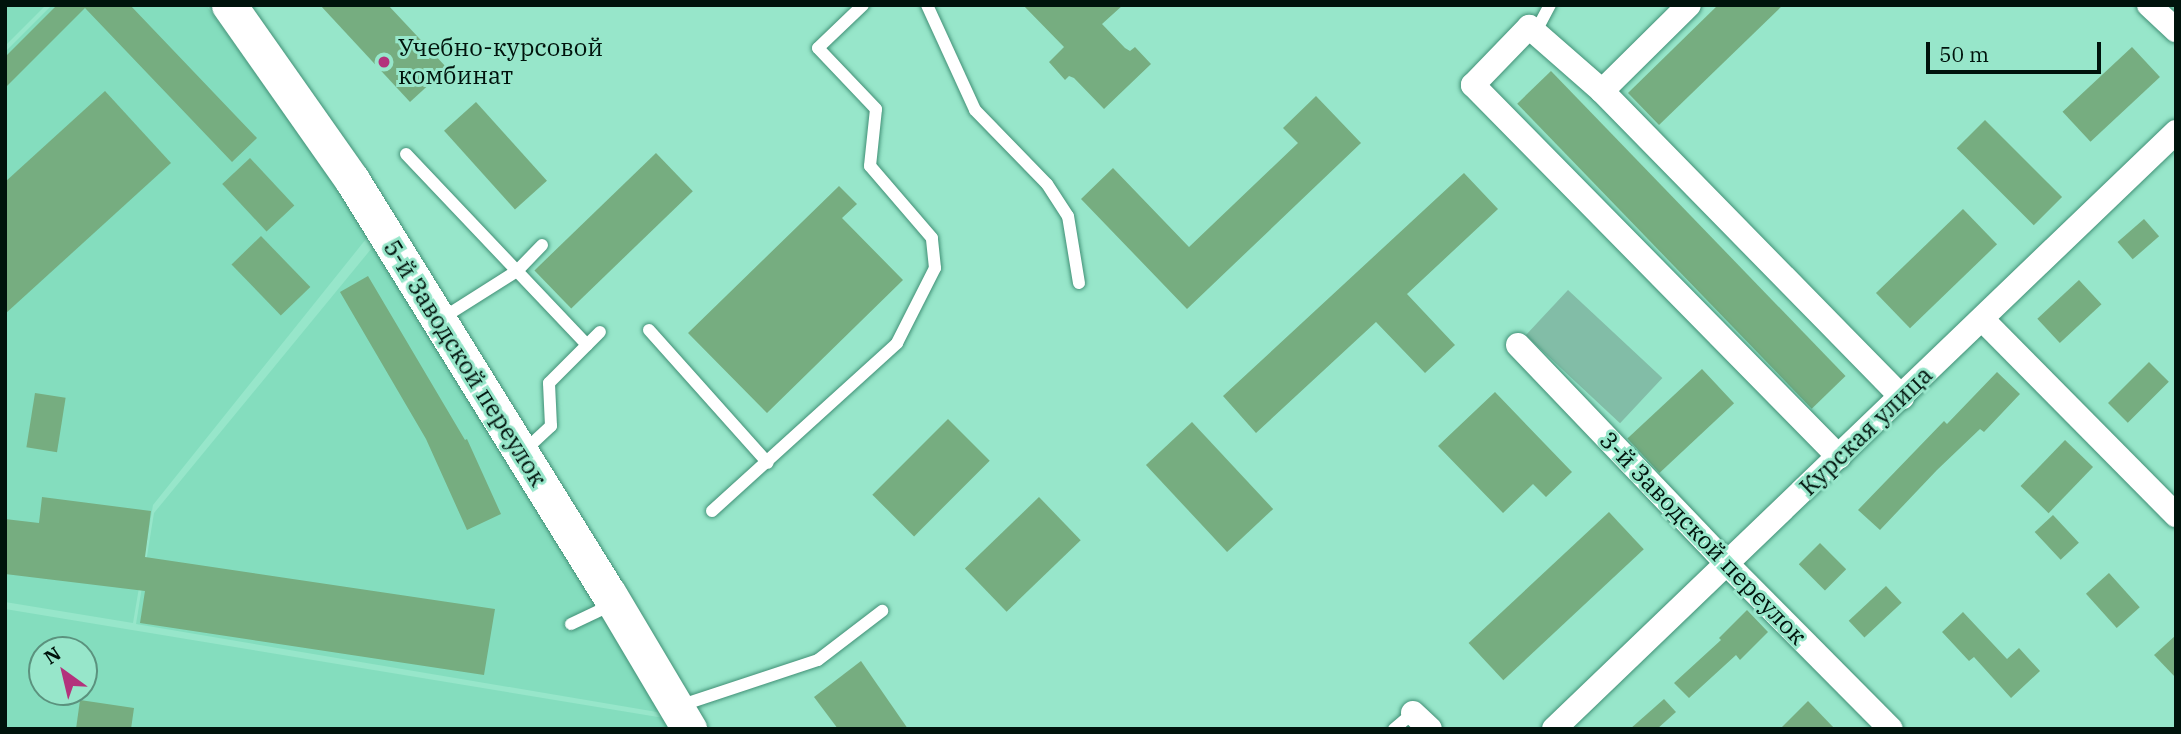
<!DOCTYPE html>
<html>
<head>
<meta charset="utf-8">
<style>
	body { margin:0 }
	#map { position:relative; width:2181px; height:734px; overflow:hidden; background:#97e6ca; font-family:"IBM Plex Serif",serif }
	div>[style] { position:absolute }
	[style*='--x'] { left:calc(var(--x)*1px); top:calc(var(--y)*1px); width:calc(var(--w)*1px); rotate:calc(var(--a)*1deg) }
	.built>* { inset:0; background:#84ddbe }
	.green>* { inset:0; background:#82bda7; transform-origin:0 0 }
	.building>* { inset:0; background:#76ad80; transform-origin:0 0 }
	.roads { filter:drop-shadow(0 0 2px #419076) drop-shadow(0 0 2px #419076) }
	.lane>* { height:12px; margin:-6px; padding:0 6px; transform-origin:6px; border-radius:6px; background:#fff }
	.street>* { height:24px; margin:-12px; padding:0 12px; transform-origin:12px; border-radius:12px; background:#fff }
	.secondary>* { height:35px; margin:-17.5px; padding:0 17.5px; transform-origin:17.5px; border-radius:17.5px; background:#fff }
	.dots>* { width:19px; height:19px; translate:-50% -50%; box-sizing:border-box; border:4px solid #97e6ca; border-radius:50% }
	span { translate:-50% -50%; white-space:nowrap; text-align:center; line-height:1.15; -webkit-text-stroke:6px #97e6ca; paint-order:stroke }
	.poi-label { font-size:24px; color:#00130c }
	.left { translate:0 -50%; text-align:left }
	.street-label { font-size:24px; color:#00130c }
	.frame { position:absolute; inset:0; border:7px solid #00130c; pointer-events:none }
	.north { position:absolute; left:28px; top:636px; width:70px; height:70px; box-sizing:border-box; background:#97e6ca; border:2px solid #5b927e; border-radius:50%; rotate:326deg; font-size:19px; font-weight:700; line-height:28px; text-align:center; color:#00130c }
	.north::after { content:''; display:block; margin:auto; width:24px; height:32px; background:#b3327c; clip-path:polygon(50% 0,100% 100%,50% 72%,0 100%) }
	.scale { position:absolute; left:1926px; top:42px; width:175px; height:32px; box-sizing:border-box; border:4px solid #00130c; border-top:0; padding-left:9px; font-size:21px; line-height:24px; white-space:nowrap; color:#00130c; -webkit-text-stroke:5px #97e6ca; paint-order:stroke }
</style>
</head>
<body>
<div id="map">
	<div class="built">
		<i style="clip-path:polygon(5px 5px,46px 5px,5px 46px)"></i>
		<i style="clip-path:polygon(52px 5px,206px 5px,370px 234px,153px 505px,133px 623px,5px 602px,5px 52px)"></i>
		<i style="clip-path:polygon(376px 243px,663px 713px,136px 624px,154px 513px)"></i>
		<i style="clip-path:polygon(evenodd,5px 609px,664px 718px,670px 729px,5px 729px,5px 609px,42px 650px,84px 650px,84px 692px,42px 692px,42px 650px)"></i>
	</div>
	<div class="green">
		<i style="left:1568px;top:290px;width:129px;height:62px;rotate:43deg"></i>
	</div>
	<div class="building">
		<i style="clip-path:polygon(57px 5px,130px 5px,257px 138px,232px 162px,85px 8px,5px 88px,5px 57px)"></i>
		<i style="clip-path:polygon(320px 5px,388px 5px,447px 68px,410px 102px)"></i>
		<i style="clip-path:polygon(1023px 5px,1123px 5px,1102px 24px,1125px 48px,1130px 51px,1135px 47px,1151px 64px,1104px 109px,1074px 78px,1069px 76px,1065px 80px,1049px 62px,1064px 47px)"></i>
		<i style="clip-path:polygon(1718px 5px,1783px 5px,1659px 125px,1628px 93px)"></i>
		<i style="left:2132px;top:47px;width:41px;height:95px;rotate:47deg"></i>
		<i style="left:1551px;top:71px;width:424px;height:47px;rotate:46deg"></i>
		<i style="clip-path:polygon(105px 91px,171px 163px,5px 314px,5px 182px)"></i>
		<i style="clip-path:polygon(1316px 96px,1361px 143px,1187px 309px,1081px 199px,1113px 168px,1189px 247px,1298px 143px,1283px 128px)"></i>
		<i style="left:476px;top:102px;width:106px;height:43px;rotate:48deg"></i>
		<i style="left:1985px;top:120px;width:109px;height:40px;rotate:45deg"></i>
		<i style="left:656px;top:153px;width:53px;height:169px;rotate:46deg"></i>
		<i style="left:250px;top:158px;width:65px;height:38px;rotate:47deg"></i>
		<i style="clip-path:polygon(1464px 173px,1498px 209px,1407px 294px,1455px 345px,1425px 373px,1376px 322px,1256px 433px,1223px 396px)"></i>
		<i style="clip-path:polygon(839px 186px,857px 204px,842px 218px,903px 280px,767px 413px,688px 333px)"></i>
		<i style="left:1963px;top:209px;width:49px;height:121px;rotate:46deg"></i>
		<i style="left:2144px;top:219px;width:23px;height:35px;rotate:49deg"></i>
		<i style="left:261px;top:236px;width:71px;height:41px;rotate:46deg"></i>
		<i style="clip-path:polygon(368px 276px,465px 440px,467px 439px,501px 514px,467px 530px,426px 439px,340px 292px)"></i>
		<i style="left:2079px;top:280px;width:33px;height:57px;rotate:47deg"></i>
		<i style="left:2149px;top:362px;width:28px;height:58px;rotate:45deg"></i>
		<i style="left:1702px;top:369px;width:47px;height:102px;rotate:47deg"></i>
		<i style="clip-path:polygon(1997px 372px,2020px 394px,1984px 432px,1980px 429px,1937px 470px,1880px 530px,1858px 510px,1944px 421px,1947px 424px)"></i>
		<i style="clip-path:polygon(1495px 392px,1572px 472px,1546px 497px,1533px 484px,1503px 513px,1438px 446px)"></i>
		<i style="left:35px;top:393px;width:31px;height:55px;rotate:9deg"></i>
		<i style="left:948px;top:419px;width:59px;height:107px;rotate:45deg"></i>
		<i style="left:1192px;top:422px;width:119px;height:63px;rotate:47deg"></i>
		<i style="left:2065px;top:440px;width:39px;height:64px;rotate:44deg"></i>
		<i style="clip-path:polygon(42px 497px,151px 511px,145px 557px,495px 609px,484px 675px,140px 623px,145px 591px,5px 574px,5px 519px,39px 523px)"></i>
		<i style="left:1039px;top:497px;width:60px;height:103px;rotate:46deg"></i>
		<i style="left:1609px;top:512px;width:51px;height:192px;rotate:47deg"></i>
		<i style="left:2053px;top:515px;width:38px;height:25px;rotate:47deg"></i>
		<i style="left:1820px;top:543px;width:37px;height:30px;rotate:45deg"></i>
		<i style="left:2109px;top:573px;width:46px;height:31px;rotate:48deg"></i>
		<i style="left:1886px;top:586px;width:23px;height:51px;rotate:47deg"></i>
		<i style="clip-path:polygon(1747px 610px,1768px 632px,1740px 660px,1736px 655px,1689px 698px,1674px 683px,1721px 640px,1719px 638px)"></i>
		<i style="clip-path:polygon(1963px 612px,2007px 659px,2019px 648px,2040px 671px,2011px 698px,1974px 657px,1969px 661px,1942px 632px)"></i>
		<i style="clip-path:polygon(2176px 635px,2176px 678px,2154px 655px)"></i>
		<i style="clip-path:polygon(861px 661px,908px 729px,838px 729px,814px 697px)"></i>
		<i style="clip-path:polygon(1664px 699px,1676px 712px,1657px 729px,1630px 729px)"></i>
		<i style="clip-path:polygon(80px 700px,134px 708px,131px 729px,76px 729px)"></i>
		<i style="clip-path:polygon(1808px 701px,1835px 729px,1780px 729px)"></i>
	</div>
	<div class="roads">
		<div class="lane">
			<i style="--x:927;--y:5;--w:115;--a:65.4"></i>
			<i style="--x:975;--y:110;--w:103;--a:45.8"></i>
			<i style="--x:1047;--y:184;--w:38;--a:57"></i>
			<i style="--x:1068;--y:216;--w:68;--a:80.7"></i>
			<i style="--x:1535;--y:33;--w:32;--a:-62"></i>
			<i style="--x:406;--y:154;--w:263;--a:46.5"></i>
			<i style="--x:441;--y:319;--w:90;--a:-32.3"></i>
			<i style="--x:517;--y:271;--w:36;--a:-46"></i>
			<i style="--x:649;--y:330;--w:178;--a:48.2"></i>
			<i style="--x:524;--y:451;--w:37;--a:-43"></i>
			<i style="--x:551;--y:426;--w:43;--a:-92.7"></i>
			<i style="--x:549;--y:383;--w:72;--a:-45"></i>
			<i style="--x:712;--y:511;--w:250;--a:-42.2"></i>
			<i style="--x:897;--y:343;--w:84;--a:-63.1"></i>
			<i style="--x:935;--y:268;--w:30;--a:-96"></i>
			<i style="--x:932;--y:238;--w:95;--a:-130.7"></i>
			<i style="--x:870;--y:166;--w:57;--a:-84"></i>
			<i style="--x:876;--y:109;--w:84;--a:-133.6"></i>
			<i style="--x:818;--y:48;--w:62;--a:-43.7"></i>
			<i style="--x:571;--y:624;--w:44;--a:-25.4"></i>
			<i style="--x:679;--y:706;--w:146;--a:-18.3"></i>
			<i style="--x:818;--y:660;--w:81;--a:-37.4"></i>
			<i style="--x:1394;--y:729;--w:25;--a:-40"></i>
		</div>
		<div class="street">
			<i style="--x:2149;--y:5;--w:37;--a:43"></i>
			<i style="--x:1602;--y:91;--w:122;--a:-44.7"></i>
			<i style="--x:1982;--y:319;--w:276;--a:45.3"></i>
			<i style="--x:1518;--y:345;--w:304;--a:46.3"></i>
			<i style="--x:1728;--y:565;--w:231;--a:45.2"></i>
			<i style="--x:1839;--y:457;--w:522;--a:-134.53"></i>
			<i style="--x:1473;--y:85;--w:81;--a:-46"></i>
			<i style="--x:1529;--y:27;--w:97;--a:41.2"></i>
			<i style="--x:1602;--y:91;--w:429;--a:45.6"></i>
			<i style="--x:1413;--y:713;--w:23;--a:43"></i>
			<i style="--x:1554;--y:729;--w:862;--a:-43.83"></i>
		</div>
		<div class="secondary">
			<i style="--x:229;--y:5;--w:214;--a:54.9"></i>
			<i style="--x:352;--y:180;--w:487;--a:58.2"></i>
			<i style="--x:609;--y:594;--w:157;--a:59.3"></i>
		</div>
	</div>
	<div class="dots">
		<i style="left:384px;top:62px;background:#b3327c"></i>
	</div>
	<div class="poi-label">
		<span class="left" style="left:398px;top:62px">Учебно-курсовой<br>комбинат</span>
	</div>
	<div class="street-label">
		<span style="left:465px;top:363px;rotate:58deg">5-й Заводской переулок</span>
		<span style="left:1866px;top:431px;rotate:-44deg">Курская улица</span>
		<span style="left:1703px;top:538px;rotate:46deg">3-й Заводской переулок</span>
	</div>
	<div class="frame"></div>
	<div class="north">N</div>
	<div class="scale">50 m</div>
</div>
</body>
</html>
